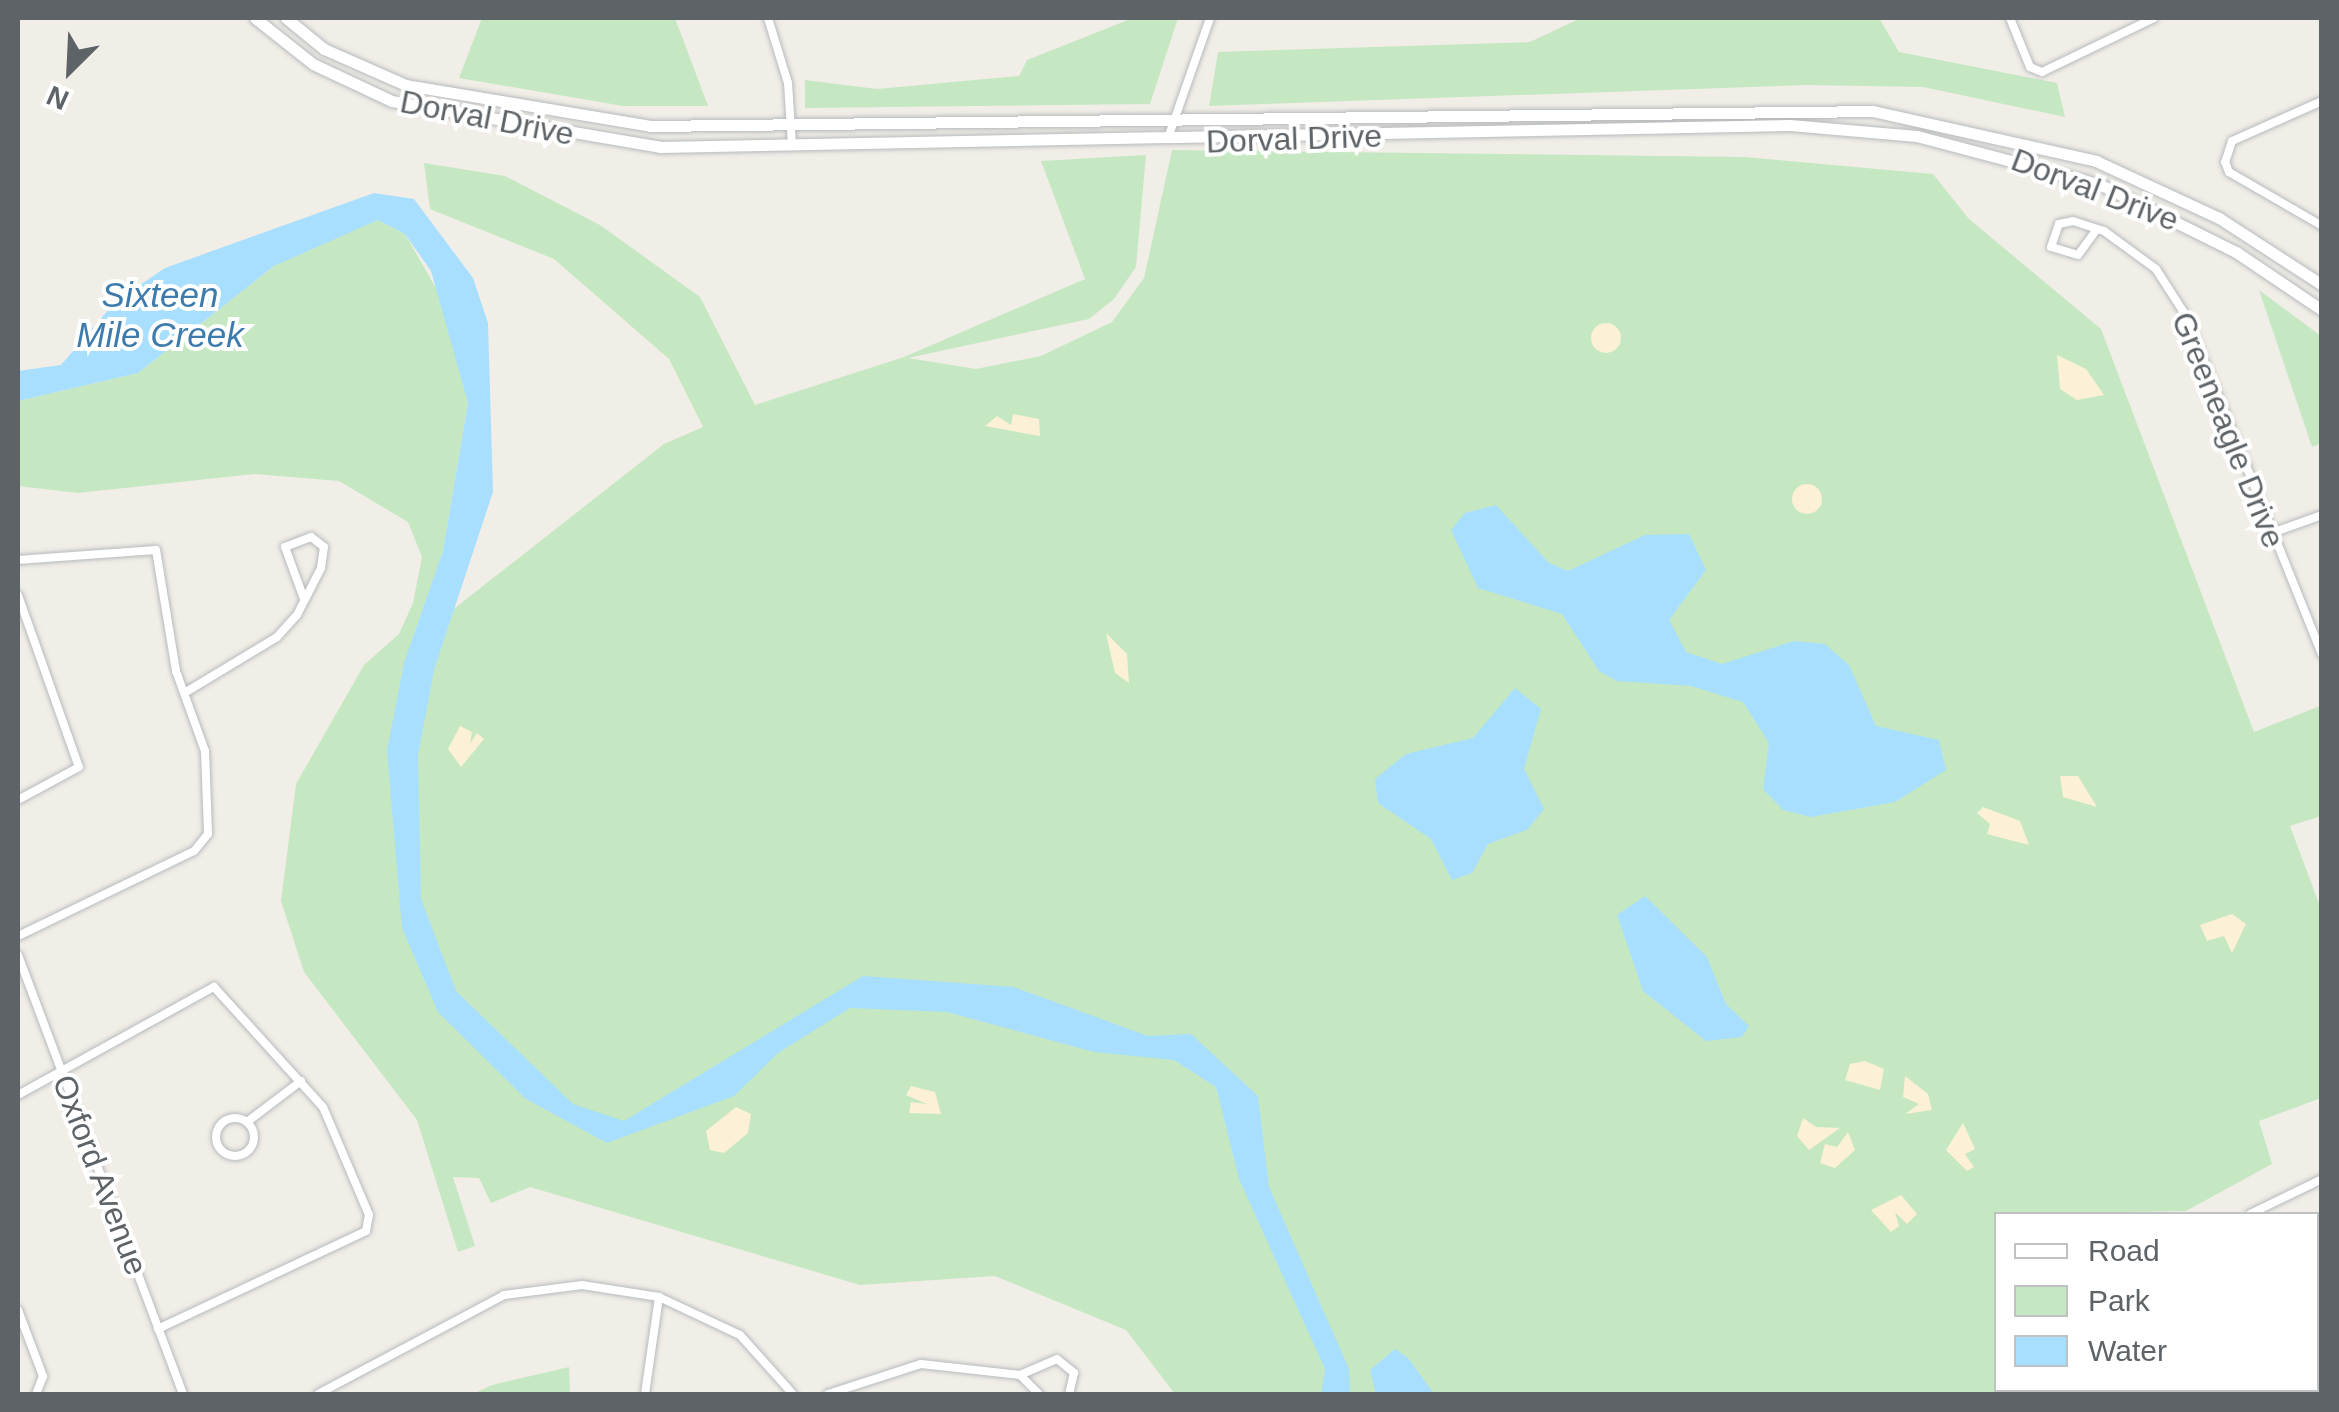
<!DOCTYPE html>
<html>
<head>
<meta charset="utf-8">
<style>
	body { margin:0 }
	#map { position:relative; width:2339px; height:1412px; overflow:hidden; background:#f1eee7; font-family:Helvetica,sans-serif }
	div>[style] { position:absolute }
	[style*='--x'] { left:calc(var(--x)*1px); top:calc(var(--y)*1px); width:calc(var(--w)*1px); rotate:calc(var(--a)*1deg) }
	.green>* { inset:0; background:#c5e8c3 }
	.sand>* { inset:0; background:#fcf0d6 }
	.round { border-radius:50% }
	.water>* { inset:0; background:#a8dfff }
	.roads { filter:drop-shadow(0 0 2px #b7babd) drop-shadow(0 0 2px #b7babd) }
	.street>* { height:8px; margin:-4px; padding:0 4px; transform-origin:4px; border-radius:4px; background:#fff }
	.street>.ring { margin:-4px; padding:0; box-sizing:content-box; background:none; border:8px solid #fff; border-radius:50% }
	.secondary>* { height:11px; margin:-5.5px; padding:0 5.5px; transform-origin:5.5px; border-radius:5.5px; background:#fff }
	span { translate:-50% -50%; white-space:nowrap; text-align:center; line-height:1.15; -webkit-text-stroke:8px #fff; paint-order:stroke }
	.street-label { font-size:32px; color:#5e6367 }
	.water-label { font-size:35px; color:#3d7bad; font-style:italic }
	.frame { position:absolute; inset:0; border:20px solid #5e6367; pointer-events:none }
	.legend { position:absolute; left:1994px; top:1212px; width:325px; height:180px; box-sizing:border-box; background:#fff; border:2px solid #bfc1c2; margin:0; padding:12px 18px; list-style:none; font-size:30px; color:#5e6367 }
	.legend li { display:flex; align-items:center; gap:20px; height:50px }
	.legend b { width:50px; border:2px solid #bfc1c2 }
	.north { position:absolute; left:20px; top:20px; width:100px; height:100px; -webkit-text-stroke:8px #fff; paint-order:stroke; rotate:204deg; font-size:28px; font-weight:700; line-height:40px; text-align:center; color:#5e6367 }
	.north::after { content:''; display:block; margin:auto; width:35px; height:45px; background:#5e6367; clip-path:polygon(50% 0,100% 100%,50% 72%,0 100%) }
</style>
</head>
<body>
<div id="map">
	<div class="green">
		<i style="clip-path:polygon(482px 18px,675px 18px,708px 106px,623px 106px,459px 78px)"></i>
		<i style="clip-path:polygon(1133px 18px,1178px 18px,1150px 104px,805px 108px,805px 80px,877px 89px,1019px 76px,1027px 60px)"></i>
		<i style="clip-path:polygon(1581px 18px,1879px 18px,1899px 52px,2057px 83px,2065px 117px,1923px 87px,1807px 85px,1209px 106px,1218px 52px,1530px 42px)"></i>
		<i style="clip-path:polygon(1172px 150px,1745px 157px,1933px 174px,1969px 219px,2101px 329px,2254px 732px,2320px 706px,2321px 677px,2321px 816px,2290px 826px,2321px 909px,2321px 1098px,2259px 1121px,2272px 1164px,2186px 1211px,1996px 1214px,1996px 1390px,2150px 1394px,1175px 1394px,1126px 1330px,995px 1276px,860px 1285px,530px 1187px,491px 1203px,479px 1178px,453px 1177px,475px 1246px,458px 1252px,417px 1120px,304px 972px,281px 901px,296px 784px,364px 665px,399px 634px,413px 603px,422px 557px,408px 522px,339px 481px,254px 474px,78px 493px,18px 486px,18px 401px,138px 373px,274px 266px,340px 232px,378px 220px,405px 234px,440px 295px,468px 403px,443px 551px,413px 641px,664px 444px,703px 427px,669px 359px,554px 259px,430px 209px,424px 163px,505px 176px,600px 225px,700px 297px,755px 405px,904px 357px,1085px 279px,1041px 161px,1146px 155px,1136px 267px,1114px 299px,1089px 319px,908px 358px,976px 369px,1041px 356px,1112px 322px,1144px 278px)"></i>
		<i style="clip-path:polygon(2259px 290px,2321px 336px,2321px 443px,2312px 447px)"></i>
		<i style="clip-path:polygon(569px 1367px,570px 1394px,473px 1394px,492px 1385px)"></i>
	</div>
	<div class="sand">
		<i class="round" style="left:1591px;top:323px;width:30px;height:30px"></i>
		<i style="clip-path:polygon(2057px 355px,2086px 369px,2104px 395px,2077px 400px,2060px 389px)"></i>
		<i style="clip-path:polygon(1013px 414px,1039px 419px,1040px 436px,985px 426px,997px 416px,1011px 425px)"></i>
		<i class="round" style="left:1792px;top:484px;width:30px;height:30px"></i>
		<i style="clip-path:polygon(1106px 633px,1127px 654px,1129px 683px,1115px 673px)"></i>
		<i style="clip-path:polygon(460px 726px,472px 732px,470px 744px,477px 733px,484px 739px,461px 767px,448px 749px)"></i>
		<i style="clip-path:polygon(2060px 776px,2078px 776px,2097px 807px,2063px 797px)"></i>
		<i style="clip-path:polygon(1983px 807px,2020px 821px,2029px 845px,1987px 834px,1990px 824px,1977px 813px)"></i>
		<i style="clip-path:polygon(2232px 914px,2246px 924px,2232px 953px,2224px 936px,2207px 941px,2200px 925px)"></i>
		<i style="clip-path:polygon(1865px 1061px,1884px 1069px,1880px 1090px,1845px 1080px,1850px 1064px)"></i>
		<i style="clip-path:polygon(1905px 1076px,1928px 1094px,1932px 1110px,1905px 1114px,1919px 1104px,1903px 1097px)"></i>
		<i style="clip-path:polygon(911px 1086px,935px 1092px,941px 1114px,909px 1113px,911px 1102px,927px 1104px,906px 1095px)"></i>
		<i style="clip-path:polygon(736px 1107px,751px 1114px,748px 1133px,724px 1153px,710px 1150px,706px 1131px)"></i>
		<i style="clip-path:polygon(1803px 1118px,1816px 1127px,1840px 1128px,1809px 1150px,1797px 1136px)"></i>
		<i style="clip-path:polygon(1963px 1123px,1975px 1149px,1965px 1154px,1974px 1167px,1967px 1171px,1946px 1150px)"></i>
		<i style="clip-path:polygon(1848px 1132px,1855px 1150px,1835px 1168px,1820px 1163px,1825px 1144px,1837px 1147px)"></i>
		<i style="clip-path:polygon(1901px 1195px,1917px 1214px,1907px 1224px,1895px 1212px,1899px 1226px,1891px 1232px,1871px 1210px)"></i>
	</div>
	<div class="water">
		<i style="clip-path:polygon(374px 193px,414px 199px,473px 278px,488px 323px,493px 492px,434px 670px,418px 755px,421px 899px,456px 991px,573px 1104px,624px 1121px,863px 976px,1014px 987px,1148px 1036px,1191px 1034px,1258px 1096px,1269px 1187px,1349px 1369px,1350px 1394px,1321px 1394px,1325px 1369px,1239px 1179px,1216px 1087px,1174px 1060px,1094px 1052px,947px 1012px,850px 1008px,778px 1053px,734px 1096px,607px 1143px,526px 1099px,438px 1012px,402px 928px,387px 751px,404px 663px,443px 551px,468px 403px,431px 271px,405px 234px,378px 220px,274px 266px,138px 373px,18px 401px,18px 371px,61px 365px,115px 302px,165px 268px)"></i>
		<i style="clip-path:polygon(1496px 505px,1549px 563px,1568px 571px,1645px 535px,1689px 534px,1706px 570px,1669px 620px,1686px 652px,1722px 664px,1794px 641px,1825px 644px,1849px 665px,1876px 726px,1939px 740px,1946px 770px,1895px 802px,1811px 817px,1783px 810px,1763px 789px,1769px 743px,1743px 702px,1691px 686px,1617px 681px,1599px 671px,1562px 614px,1478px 588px,1451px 530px,1465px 513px)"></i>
		<i style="clip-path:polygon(1515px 688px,1541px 709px,1524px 769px,1544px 809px,1527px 830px,1488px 844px,1472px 873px,1452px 880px,1431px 839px,1378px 803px,1375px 779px,1406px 754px,1473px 738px)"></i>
		<i style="clip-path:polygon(1645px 896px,1707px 957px,1726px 1004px,1749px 1026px,1742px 1037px,1706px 1041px,1643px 991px,1617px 915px)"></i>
		<i style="clip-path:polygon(1395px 1349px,1408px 1358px,1434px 1394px,1376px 1394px,1370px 1370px)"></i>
	</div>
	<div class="roads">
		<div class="street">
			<i style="--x:768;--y:18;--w:68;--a:72.9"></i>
			<i style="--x:788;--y:83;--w:62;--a:86.3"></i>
			<i style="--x:2010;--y:18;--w:53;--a:67.8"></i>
			<i style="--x:2030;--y:67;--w:13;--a:23"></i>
			<i style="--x:2042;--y:72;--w:124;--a:-25.7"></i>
			<i style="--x:2322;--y:101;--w:98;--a:156"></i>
			<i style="--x:2232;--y:141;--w:22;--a:108"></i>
			<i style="--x:2225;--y:162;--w:11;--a:68"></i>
			<i style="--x:2229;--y:172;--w:108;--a:30.1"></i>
			<i style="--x:1168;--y:138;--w:127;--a:-70.7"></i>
			<i style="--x:2097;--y:229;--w:32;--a:126"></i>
			<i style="--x:2078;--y:255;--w:28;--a:-163"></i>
			<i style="--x:2051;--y:247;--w:24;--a:-71"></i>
			<i style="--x:2059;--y:224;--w:14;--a:-12"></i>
			<i style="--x:2073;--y:221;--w:25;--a:18"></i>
			<i style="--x:2097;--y:229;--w:7;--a:16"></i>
			<i style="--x:2104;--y:231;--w:64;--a:36.2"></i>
			<i style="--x:2156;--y:269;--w:56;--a:57.4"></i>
			<i style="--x:2186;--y:316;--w:365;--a:68.1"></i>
			<i style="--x:2269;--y:534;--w:56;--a:-19.7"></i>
			<i style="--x:18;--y:560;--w:138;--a:-4.1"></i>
			<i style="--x:156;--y:550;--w:123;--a:80.6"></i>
			<i style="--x:176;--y:671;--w:85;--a:70.1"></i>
			<i style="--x:205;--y:751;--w:83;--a:87.9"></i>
			<i style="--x:208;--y:834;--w:22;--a:129"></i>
			<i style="--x:194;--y:851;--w:195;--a:154.2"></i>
			<i style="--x:18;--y:595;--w:182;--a:70.5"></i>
			<i style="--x:79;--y:767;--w:69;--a:151.6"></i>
			<i style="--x:186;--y:692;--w:106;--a:-31.1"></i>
			<i style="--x:277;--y:637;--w:30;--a:-48"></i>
			<i style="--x:297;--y:615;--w:53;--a:-62.9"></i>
			<i style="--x:321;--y:568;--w:21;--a:-82"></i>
			<i style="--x:324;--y:547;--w:16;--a:-142"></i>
			<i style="--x:311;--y:537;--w:28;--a:159"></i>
			<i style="--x:285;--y:547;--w:55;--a:69.9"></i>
			<i style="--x:18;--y:955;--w:469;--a:69.4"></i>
			<i style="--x:18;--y:1095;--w:224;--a:-28.9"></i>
			<i style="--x:214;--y:987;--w:162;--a:47.8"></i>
			<i style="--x:323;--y:1107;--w:117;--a:66.9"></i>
			<i style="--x:369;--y:1215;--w:16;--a:101"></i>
			<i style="--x:366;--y:1231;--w:230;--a:154.8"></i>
			<i class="ring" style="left:216px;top:1118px;width:30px;height:30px"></i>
			<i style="--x:247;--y:1122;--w:68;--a:-37.2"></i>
			<i style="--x:2250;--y:1214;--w:80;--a:-25.9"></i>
			<i style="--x:18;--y:1310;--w:71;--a:69.3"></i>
			<i style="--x:43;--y:1376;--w:19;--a:111"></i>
			<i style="--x:1020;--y:1375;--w:27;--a:45"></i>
			<i style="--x:318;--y:1394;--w:211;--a:-28"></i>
			<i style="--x:504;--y:1295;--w:79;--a:-7.3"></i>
			<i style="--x:582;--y:1285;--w:78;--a:8.9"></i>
			<i style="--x:659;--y:1297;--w:89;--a:25.1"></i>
			<i style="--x:740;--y:1335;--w:79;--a:48.1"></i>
			<i style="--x:645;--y:1394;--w:98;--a:-81.8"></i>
			<i style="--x:828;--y:1394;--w:98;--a:-17.9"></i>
			<i style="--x:921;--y:1364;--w:100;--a:6.3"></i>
			<i style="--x:1020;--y:1375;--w:40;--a:-23.4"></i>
			<i style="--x:1057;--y:1359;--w:22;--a:39"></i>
			<i style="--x:1074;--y:1373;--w:22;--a:103"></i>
		</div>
		<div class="secondary">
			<i style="--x:255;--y:18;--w:74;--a:38.4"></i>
			<i style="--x:313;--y:64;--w:87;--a:25.1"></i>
			<i style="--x:392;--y:101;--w:272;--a:9.7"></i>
			<i style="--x:660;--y:147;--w:1130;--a:-1.12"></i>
			<i style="--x:1790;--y:125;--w:127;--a:5"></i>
			<i style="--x:1917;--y:136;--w:190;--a:14.9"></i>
			<i style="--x:2101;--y:185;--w:151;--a:26.4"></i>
			<i style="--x:2236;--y:252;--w:104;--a:34"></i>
			<i style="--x:286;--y:18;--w:49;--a:39.2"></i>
			<i style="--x:324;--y:49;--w:90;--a:23.7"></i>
			<i style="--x:406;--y:85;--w:247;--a:9.5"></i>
			<i style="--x:650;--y:126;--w:1223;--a:-0.7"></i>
			<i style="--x:1873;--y:111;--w:229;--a:12.6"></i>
			<i style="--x:2096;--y:161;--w:136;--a:24.9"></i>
			<i style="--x:2219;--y:218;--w:123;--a:33"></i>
		</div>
	</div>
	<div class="street-label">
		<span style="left:487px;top:118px;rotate:11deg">Dorval Drive</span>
		<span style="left:1294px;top:139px;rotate:-2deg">Dorval Drive</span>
		<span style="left:2095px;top:190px;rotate:21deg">Dorval Drive</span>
		<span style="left:2228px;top:430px;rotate:68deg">Greeneagle Drive</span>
		<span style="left:100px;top:1175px;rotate:69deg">Oxford Avenue</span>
	</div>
	<div class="water-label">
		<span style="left:160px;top:315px">Sixteen<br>Mile Creek</span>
	</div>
	<div class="frame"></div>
	<ul class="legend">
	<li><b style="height:12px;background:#fff"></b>Road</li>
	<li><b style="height:28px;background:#c5e8c3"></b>Park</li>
	<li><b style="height:28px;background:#a8dfff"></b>Water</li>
	</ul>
	<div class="north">N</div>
</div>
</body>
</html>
